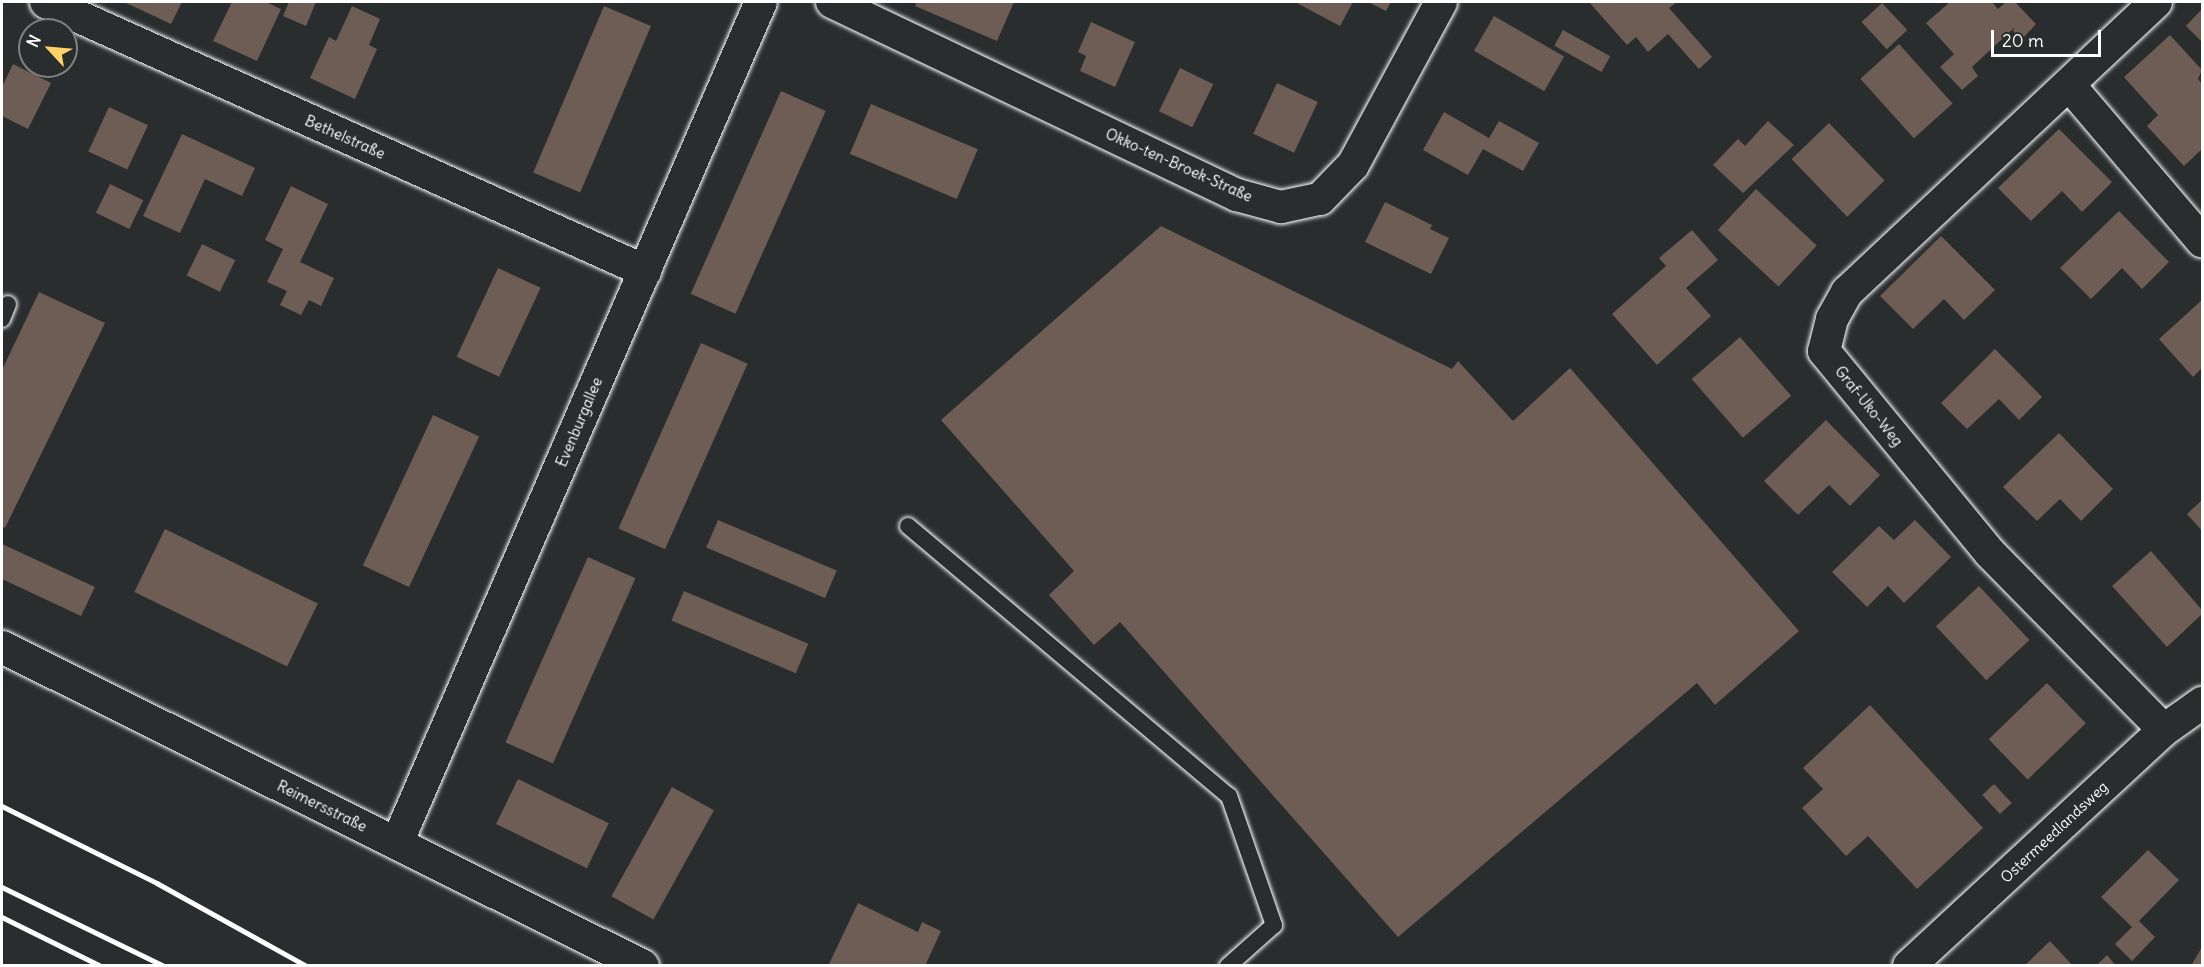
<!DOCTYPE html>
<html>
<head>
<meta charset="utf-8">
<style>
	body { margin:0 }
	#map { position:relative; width:2204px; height:967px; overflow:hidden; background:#2a2d2e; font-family:Delius,sans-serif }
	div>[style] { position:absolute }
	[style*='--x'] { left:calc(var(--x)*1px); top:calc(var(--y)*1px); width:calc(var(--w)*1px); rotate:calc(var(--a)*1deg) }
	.building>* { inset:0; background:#6d5d54; transform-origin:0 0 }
	.roads { filter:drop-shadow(0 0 2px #fff) drop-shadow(0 0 2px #fff) }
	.lane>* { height:16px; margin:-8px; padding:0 8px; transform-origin:8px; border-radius:8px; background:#2a2d2e }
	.street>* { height:32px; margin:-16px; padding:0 16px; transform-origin:16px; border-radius:16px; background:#2a2d2e }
	.rail>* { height:4.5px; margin:-2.25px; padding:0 2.25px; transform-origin:2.25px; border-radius:2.25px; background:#fff }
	span { translate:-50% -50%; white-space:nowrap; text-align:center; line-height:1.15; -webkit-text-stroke:5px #2a2d2e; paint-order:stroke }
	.street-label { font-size:15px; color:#fff }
	.frame { position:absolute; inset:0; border:3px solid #fff; pointer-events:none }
	.north { position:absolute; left:18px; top:18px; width:60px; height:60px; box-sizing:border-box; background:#2a2d2e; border:2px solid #7f8182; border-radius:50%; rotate:296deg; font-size:16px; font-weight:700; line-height:24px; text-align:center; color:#fff }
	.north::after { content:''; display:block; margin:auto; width:21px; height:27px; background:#ffd166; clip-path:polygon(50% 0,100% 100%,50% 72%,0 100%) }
	.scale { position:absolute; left:1991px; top:30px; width:110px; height:27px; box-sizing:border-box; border:3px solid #fff; border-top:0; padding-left:8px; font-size:18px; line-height:21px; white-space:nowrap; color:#fff; -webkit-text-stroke:4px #2a2d2e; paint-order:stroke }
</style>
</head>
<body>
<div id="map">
	<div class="building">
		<i style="clip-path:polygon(124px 2px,182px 2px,171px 24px)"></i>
		<i style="clip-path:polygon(232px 2px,266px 2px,281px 9px,257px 61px,213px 41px)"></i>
		<i style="clip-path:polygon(289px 2px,316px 2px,306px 26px,283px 16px)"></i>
		<i style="clip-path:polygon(917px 2px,1014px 2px,997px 41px,915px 6px)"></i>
		<i style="clip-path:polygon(1295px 2px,1353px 2px,1340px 26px)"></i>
		<i style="clip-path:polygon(1368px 2px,1391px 2px,1386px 11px)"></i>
		<i style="clip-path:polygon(1589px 2px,1677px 2px,1669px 8px,1712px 57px,1699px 69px,1668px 34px,1648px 52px,1636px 37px,1627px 45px)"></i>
		<i style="clip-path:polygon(1950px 2px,1992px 2px,1998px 9px,2006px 2px,2015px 2px,2036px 24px,2022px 39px,2013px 31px,2015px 27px,1972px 67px,1978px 76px,1962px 90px,1940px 67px,1954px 54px,1926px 23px)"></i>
		<i style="left:1882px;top:3px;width:37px;height:28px;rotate:47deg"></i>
		<i style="clip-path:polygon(352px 6px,380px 19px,369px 45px,377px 49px,355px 99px,310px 78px,329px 37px,336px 41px)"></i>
		<i style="left:604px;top:6px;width:51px;height:181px;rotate:23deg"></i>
		<i style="clip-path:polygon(2202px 9px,2202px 42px,2186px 26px)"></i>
		<i style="left:1494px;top:16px;width:81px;height:40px;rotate:30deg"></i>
		<i style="clip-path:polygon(1091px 22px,1135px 42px,1115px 87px,1080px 71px,1086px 56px,1078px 52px)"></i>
		<i style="left:1563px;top:30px;width:54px;height:18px;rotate:29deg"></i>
		<i style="clip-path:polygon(2170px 35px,2202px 70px,2198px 79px,2202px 84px,2202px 149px,2184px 166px,2147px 126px,2158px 115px,2124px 77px)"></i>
		<i style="left:1899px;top:44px;width:80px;height:52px;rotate:48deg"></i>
		<i style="clip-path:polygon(13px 64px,51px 83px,28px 129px,2px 116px,2px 87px)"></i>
		<i style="left:1180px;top:68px;width:37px;height:48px;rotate:26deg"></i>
		<i style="left:1277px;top:83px;width:45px;height:56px;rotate:25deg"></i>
		<i style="left:781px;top:91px;width:49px;height:222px;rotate:24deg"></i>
		<i style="left:871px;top:104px;width:116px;height:54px;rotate:23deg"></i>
		<i style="left:109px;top:107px;width:43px;height:49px;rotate:25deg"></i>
		<i style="clip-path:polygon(1444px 112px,1489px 138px,1499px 121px,1539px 143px,1523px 171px,1483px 149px,1468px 175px,1423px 150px)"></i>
		<i style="clip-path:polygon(1768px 121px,1794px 145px,1743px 193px,1713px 165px,1738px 139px,1745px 146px)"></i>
		<i style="left:1829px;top:123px;width:80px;height:52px;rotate:46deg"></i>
		<i style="clip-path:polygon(2059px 129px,2112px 182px,2082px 212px,2062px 191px,2031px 221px,1998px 188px)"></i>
		<i style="clip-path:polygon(182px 134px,255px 168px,242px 196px,205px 179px,180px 233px,143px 216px)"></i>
		<i style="left:110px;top:184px;width:37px;height:32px;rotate:26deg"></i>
		<i style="clip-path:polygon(291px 186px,328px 204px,300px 262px,334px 278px,321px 306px,309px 300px,301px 315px,280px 305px,287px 291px,267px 282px,283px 249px,265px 240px)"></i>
		<i style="left:1756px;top:189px;width:83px;height:56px;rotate:43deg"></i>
		<i style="clip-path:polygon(1385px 202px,1432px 225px,1430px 229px,1449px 238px,1431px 274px,1365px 242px)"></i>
		<i style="clip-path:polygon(2119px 211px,2169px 262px,2142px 289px,2122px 268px,2091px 299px,2060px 268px)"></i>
		<i style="clip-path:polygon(1161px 226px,1452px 369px,1458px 361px,1513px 421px,1570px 368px,1799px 631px,1715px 705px,1697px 683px,1398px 937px,1120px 622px,1094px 645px,1049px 595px,1074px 571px,941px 420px)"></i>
		<i style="clip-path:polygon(1692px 230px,1718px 260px,1686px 288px,1711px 316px,1657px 365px,1612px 314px,1666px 266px,1659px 258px)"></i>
		<i style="clip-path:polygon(1941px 236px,1995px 290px,1964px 320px,1944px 299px,1913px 329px,1880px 296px)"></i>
		<i style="left:202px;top:244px;width:37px;height:35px;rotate:26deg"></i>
		<i style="left:498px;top:268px;width:47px;height:98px;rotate:25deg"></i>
		<i style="clip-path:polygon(39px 292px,105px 323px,5px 528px,2px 526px,2px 370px)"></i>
		<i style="clip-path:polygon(2202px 300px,2202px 368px,2193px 377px,2159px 339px)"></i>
		<i style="left:1740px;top:337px;width:78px;height:64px;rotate:49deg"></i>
		<i style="left:701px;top:343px;width:51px;height:203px;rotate:24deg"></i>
		<i style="clip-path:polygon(1995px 349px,2042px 397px,2019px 420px,1999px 399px,1967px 429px,1941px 403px)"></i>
		<i style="left:433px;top:415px;width:51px;height:166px;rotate:25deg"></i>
		<i style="clip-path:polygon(1826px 420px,1880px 475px,1850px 506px,1829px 485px,1798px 515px,1764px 481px)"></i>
		<i style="clip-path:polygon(2059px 433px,2113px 489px,2081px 521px,2060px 499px,2037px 521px,2003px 487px)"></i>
		<i style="clip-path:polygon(2202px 500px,2202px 531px,2187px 514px)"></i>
		<i style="left:718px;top:520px;width:129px;height:30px;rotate:23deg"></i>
		<i style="clip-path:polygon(1915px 520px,1951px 557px,1904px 603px,1888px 586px,1867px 607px,1832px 572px,1879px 526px,1894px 540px)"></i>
		<i style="left:165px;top:529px;width:170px;height:70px;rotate:26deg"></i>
		<i style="clip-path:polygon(2px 544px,95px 587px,81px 616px,2px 579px)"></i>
		<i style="clip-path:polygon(2151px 551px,2202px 610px,2202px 614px,2167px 647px,2112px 586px)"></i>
		<i style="left:588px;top:557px;width:52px;height:203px;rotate:24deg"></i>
		<i style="left:1979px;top:586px;width:74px;height:59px;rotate:47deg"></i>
		<i style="left:684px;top:591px;width:135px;height:32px;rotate:23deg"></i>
		<i style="left:2047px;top:683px;width:56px;height:81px;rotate:46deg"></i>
		<i style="clip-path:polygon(1870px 705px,1983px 828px,1917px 889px,1868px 836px,1846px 856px,1802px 808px,1823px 789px,1803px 768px)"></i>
		<i style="left:518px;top:779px;width:101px;height:50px;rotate:26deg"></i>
		<i style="left:1994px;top:784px;width:26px;height:16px;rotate:47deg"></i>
		<i style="left:672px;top:787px;width:48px;height:125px;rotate:29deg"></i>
		<i style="clip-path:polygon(2148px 850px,2179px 880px,2139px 921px,2155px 937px,2132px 961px,2115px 944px,2132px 927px,2101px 897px)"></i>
		<i style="clip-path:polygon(858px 903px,918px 932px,922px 922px,941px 931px,925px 966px,828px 966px)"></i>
		<i style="clip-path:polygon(2050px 941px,2073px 966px,2024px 966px)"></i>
		<i style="clip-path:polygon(2202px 947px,2202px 966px,2191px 966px)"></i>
		<i style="clip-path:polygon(2107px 955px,2116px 966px,2096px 966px)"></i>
	</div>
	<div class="roads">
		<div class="lane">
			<i style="--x:2;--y:319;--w:16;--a:-68"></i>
			<i style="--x:908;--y:526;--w:419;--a:40.1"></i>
			<i style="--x:1229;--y:796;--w:137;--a:70.8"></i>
			<i style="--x:1274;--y:925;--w:62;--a:138.3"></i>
		</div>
		<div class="street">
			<i style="--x:46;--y:2;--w:657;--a:24.18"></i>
			<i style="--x:832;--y:2;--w:449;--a:25.5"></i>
			<i style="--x:1237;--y:195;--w:46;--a:15.3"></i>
			<i style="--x:1281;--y:207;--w:40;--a:-12"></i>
			<i style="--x:1320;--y:199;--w:47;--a:-45.9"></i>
			<i style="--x:1353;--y:165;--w:185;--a:-61.6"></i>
			<i style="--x:2156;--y:2;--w:424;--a:136.8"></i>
			<i style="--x:1847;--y:292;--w:31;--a:119"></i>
			<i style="--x:1832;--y:319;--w:33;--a:104"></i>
			<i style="--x:1824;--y:351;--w:261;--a:50.6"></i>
			<i style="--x:1990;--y:553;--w:248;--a:45.5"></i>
			<i style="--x:2070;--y:86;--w:204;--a:49.6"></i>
			<i style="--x:2;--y:647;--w:716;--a:26.46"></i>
			<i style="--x:397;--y:843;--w:916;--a:-66.6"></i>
			<i style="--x:1909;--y:966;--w:347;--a:-42.8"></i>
			<i style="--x:2164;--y:730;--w:47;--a:-35.4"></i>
		</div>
	</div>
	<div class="rail">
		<i style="--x:2;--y:806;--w:173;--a:26.4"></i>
		<i style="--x:157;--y:883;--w:171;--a:29"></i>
		<i style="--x:2;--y:887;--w:180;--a:26"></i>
		<i style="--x:2;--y:917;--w:110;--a:26.3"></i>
	</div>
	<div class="street-label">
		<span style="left:345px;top:137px;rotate:24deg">Bethelstraße</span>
		<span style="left:1179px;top:165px;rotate:24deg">Okko-ten-Broek-Straße</span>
		<span style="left:1869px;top:406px;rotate:51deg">Graf-Uko-Weg</span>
		<span style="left:579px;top:422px;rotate:-67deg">Evenburgallee</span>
		<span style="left:322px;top:806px;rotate:26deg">Reimersstraße</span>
		<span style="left:2054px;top:832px;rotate:-43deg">Ostermeedlandsweg</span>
	</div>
	<div class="frame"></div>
	<div class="north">N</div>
	<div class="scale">20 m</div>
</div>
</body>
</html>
